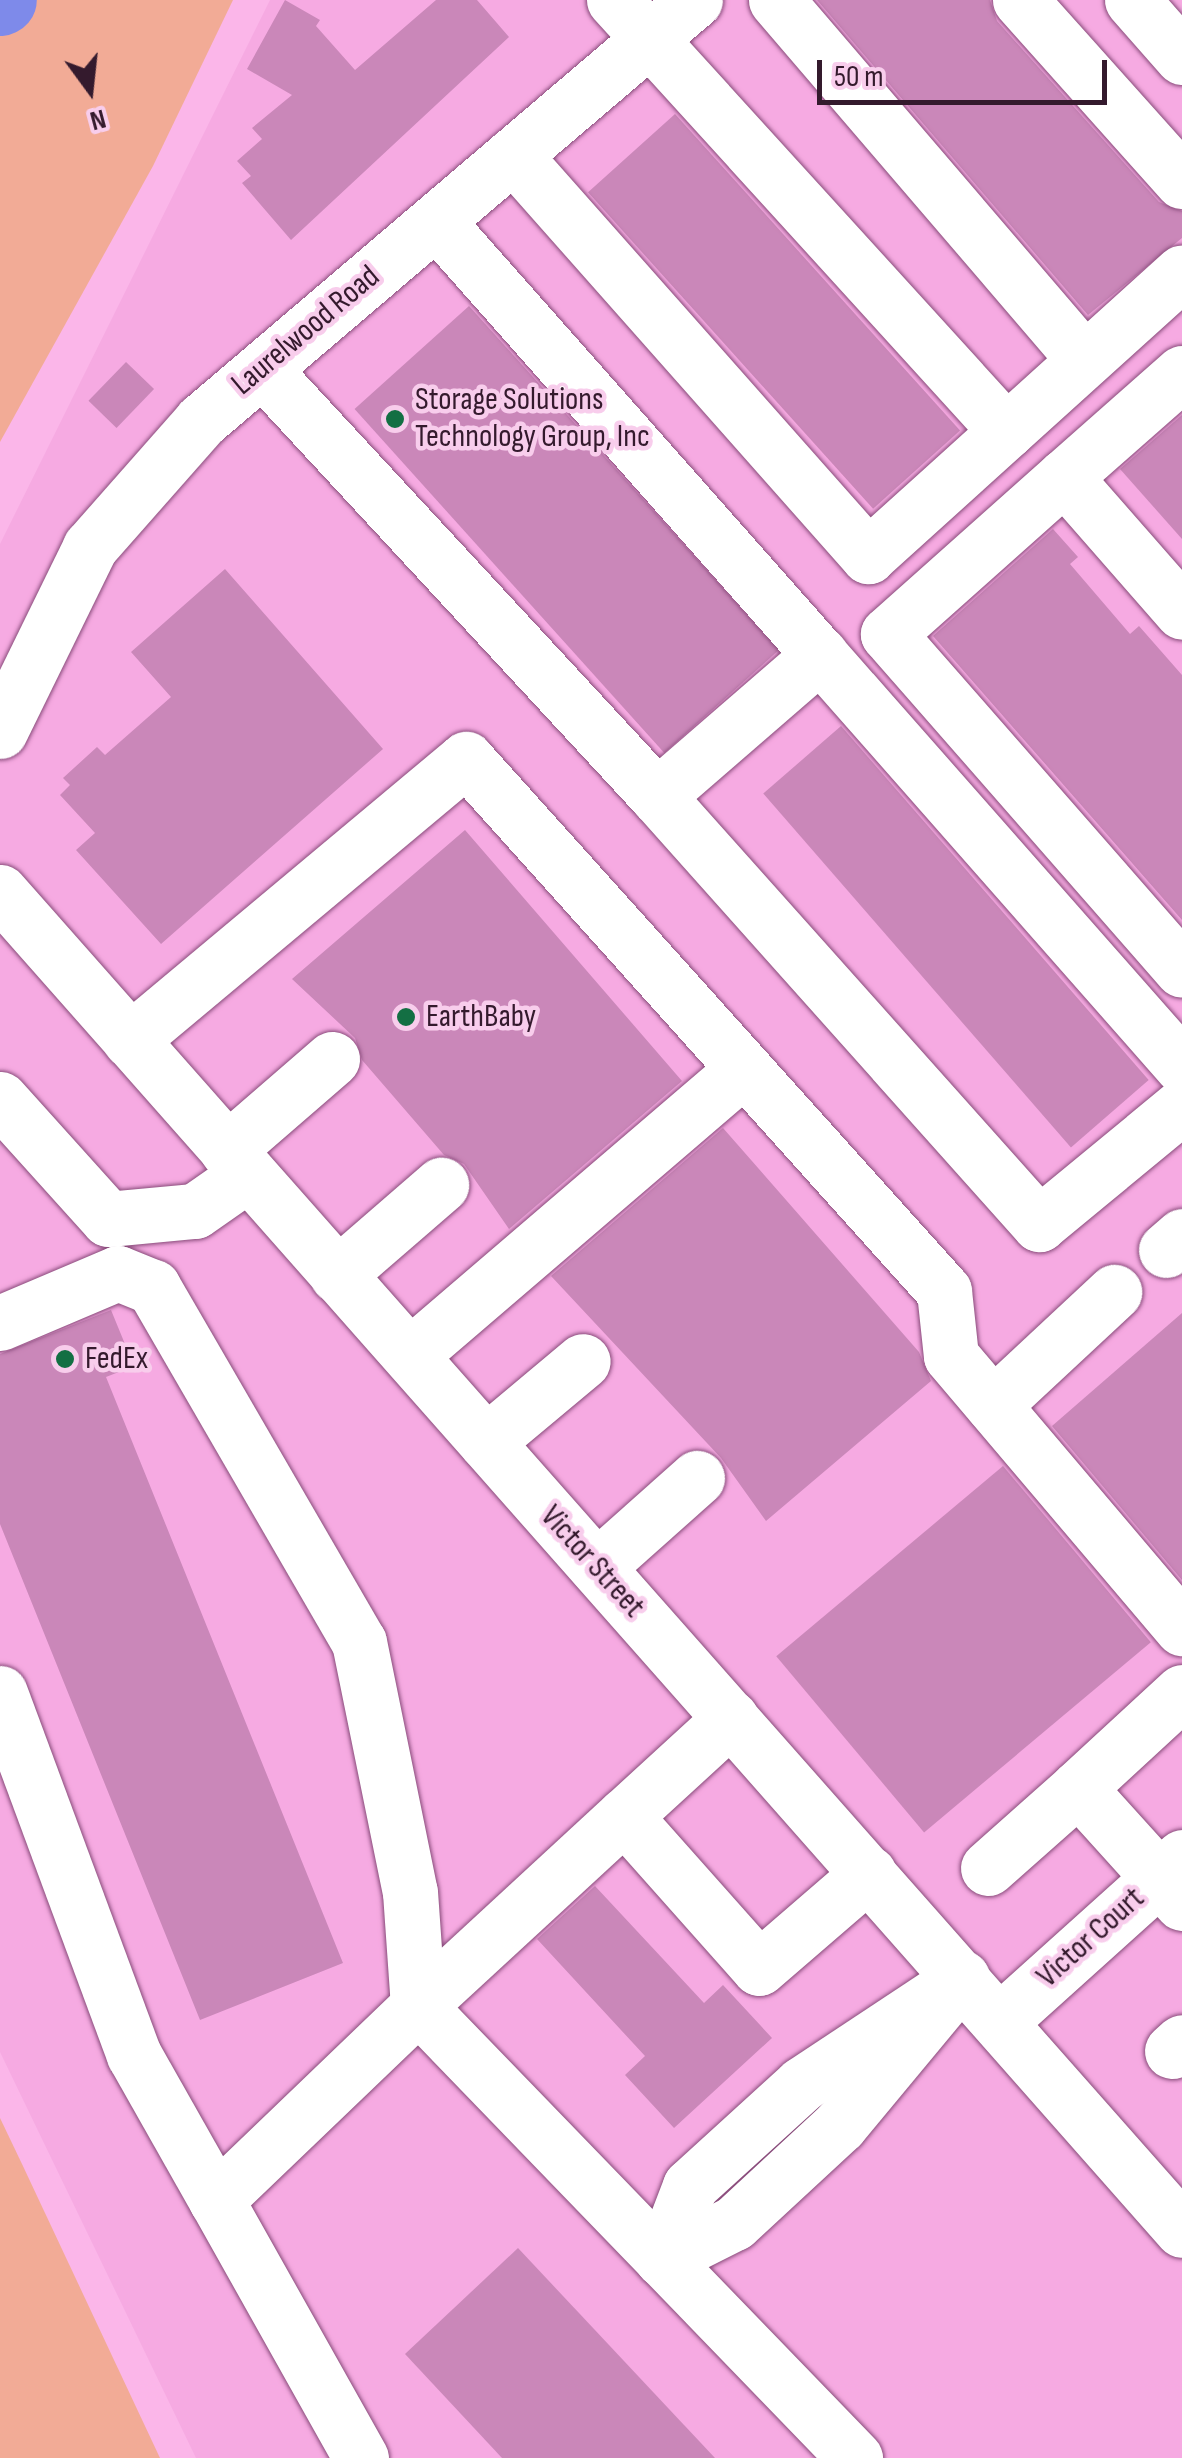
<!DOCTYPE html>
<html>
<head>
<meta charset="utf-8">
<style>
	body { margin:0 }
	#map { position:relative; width:1182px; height:2458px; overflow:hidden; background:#fbb6e9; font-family:"Sofia Sans Condensed",sans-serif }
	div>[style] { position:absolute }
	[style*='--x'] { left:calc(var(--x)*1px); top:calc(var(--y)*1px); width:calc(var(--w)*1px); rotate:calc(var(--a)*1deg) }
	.built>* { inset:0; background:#f6aae2 }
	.green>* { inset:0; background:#f2ab96 }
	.river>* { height:70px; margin:-35px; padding:0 35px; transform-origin:35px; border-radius:35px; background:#7e8aea }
	.building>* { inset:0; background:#ca87b9; transform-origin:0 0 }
	.roads { filter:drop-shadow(0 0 2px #884b7a) drop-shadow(0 0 2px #884b7a) }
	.minor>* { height:55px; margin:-27.5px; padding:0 27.5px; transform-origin:27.5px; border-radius:27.5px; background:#fff }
	.dots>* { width:28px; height:28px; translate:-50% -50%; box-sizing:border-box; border:5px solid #f8cdec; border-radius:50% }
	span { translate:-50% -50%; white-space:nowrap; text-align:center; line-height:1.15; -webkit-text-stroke:9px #f8cdec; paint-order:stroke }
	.street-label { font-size:32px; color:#341a2d }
	.poi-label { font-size:32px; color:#341a2d }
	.left { translate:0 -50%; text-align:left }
	.north { position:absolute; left:40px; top:40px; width:100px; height:100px; -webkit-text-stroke:8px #f8cdec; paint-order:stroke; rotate:165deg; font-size:28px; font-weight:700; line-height:40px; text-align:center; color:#341a2d }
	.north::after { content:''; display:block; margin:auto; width:35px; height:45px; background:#341a2d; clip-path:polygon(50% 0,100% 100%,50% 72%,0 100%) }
	.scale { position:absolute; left:817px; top:60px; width:290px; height:45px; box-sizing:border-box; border:5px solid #341a2d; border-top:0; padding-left:12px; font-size:30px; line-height:35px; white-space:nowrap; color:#341a2d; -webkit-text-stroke:8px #f8cdec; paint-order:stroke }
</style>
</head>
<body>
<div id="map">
	<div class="built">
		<i style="clip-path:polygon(270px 0,1182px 0,1182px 2458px,196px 2458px,0 2052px,0 544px)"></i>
	</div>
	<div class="green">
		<i style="clip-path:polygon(0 0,233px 0,153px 166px,0 442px)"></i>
		<i style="clip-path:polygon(0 2118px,22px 2164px,160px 2458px,0 2458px)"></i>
	</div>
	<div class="river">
		<i style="--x:0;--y:1;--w:2;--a:-27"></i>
	</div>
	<div class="building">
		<i style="clip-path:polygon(285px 0,320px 20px,316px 26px,355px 70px,436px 0,477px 0,509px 37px,291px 240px,242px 183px,251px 176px,237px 161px,262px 139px,252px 128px,292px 95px,247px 69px)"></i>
		<i style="clip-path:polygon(817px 0,990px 0,997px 21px,1159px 202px,1182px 211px,1182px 238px,1088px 315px)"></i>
		<i style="left:675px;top:114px;width:426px;height:117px;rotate:48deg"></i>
		<i style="left:469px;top:306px;width:463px;height:154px;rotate:48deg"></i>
		<i style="left:126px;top:362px;width:39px;height:54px;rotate:44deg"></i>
		<i style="clip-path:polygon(1182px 415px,1182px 539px,1120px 469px)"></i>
		<i style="clip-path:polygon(1053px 529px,1078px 557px,1070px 564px,1130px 634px,1139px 626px,1182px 675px,1182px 920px,933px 636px)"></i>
		<i style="clip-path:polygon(225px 569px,383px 749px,161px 944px,76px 850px,95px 833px,60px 795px,70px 785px,63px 778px,97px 747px,105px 755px,171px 697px,131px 652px)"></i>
		<i style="left:841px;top:726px;width:469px;height:103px;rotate:49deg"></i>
		<i style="clip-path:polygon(465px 830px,682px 1081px,509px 1229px,464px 1164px,444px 1155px,362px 1060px,355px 1038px,292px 979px)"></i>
		<i style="clip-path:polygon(723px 1128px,919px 1352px,931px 1381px,766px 1521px,721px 1458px,551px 1276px)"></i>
		<i style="clip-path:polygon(111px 1310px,134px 1366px,106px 1377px,343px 1963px,200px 2020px,0 1524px,0 1354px)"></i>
		<i style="clip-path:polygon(1182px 1313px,1182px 1580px,1052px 1426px)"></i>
		<i style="left:1003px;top:1466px;width:230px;height:296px;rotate:50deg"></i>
		<i style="clip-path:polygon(595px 1886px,704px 2003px,723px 1985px,772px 2038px,674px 2128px,625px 2075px,645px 2056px,537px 1939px)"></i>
		<i style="clip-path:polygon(518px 2248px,715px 2458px,502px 2458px,405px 2354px)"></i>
	</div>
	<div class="roads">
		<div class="minor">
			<i style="--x:614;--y:0;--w:583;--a:47.71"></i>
			<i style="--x:776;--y:0;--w:474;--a:49.4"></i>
			<i style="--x:1020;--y:0;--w:243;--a:48.2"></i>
			<i style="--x:1132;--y:0;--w:76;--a:48.7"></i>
			<i style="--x:513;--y:155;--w:536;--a:48.48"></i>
			<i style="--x:868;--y:556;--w:423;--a:-42.1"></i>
			<i style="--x:262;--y:369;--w:582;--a:47.23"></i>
			<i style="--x:657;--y:796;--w:216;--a:-40.9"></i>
			<i style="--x:820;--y:655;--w:579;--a:-131.5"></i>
			<i style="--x:1182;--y:373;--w:157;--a:138.6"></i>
			<i style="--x:1064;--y:477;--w:179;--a:48.8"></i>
			<i style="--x:1064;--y:477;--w:236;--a:138.3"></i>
			<i style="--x:888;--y:634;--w:446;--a:48.8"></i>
			<i style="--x:820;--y:655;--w:548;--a:48.63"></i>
			<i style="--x:0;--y:731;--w:205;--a:-63.9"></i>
			<i style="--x:90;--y:547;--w:168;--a:-48.6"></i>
			<i style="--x:201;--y:421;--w:649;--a:-40.44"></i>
			<i style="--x:657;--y:796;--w:574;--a:48.25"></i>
			<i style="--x:1039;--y:1224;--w:185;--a:-39.5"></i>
			<i style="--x:0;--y:892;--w:1785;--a:48.54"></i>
			<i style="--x:130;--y:1040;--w:438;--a:-39.9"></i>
			<i style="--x:466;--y:759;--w:715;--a:48.06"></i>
			<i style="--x:944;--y:1291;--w:65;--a:83.9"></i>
			<i style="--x:951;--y:1356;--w:357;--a:49.7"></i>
			<i style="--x:0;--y:1099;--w:161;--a:48"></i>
			<i style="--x:108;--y:1219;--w:87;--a:-5.3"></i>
			<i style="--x:195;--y:1211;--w:65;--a:-34.9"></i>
			<i style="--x:227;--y:1150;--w:139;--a:-40.9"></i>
			<i style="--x:1166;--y:1250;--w:21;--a:-41"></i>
			<i style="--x:337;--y:1275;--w:138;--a:-40.9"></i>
			<i style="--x:0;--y:1323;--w:128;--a:-23"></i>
			<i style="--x:118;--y:1273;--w:38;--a:22"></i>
			<i style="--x:153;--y:1287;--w:410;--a:59.9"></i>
			<i style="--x:359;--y:1642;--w:255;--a:78.5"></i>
			<i style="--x:410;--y:1892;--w:114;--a:86"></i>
			<i style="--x:410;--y:1355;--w:440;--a:-40.6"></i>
			<i style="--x:993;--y:1405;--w:166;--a:-43"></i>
			<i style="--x:486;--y:1442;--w:126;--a:-39.9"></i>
			<i style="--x:597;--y:1567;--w:134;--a:-41.7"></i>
			<i style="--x:1182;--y:1692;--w:142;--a:137.3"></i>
			<i style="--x:1078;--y:1788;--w:155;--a:47.9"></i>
			<i style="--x:0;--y:1693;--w:386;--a:69.7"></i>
			<i style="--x:134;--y:2055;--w:167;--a:60.5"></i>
			<i style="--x:731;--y:1718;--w:145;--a:137.5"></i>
			<i style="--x:624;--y:1816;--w:203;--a:48.4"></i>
			<i style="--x:759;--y:1968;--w:145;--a:-40.8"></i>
			<i style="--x:988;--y:1868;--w:120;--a:-41.6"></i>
			<i style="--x:962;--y:1978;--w:191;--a:129.7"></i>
			<i style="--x:840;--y:2125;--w:144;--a:137.2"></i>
			<i style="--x:734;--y:2223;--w:80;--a:153.4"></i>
			<i style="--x:662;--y:2259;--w:78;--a:-69"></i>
			<i style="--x:690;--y:2186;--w:151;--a:-42.3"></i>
			<i style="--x:802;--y:2084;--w:192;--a:-33.5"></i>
			<i style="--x:418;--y:2006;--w:280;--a:-42.7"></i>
			<i style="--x:1000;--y:2021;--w:245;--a:-42"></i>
			<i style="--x:1172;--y:2051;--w:13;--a:-42"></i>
			<i style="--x:361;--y:2458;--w:296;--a:-119.3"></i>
			<i style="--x:216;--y:2200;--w:280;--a:-43.8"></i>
			<i style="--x:418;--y:2006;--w:629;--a:45.97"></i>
		</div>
	</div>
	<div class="dots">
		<i style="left:395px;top:419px;background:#136f43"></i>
		<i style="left:406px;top:1017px;background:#136f43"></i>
		<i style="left:65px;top:1359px;background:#136f43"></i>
	</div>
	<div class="street-label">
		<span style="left:306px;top:331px;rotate:-40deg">Laurelwood Road</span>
		<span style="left:592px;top:1562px;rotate:48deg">Victor Street</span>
		<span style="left:1091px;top:1938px;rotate:-42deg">Victor Court</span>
	</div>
	<div class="poi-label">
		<span class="left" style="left:415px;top:419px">Storage Solutions<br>Technology Group, Inc</span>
		<span class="left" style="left:426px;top:1017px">EarthBaby</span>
		<span class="left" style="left:85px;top:1359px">FedEx</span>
	</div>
	<div class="north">N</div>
	<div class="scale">50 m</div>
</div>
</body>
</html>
